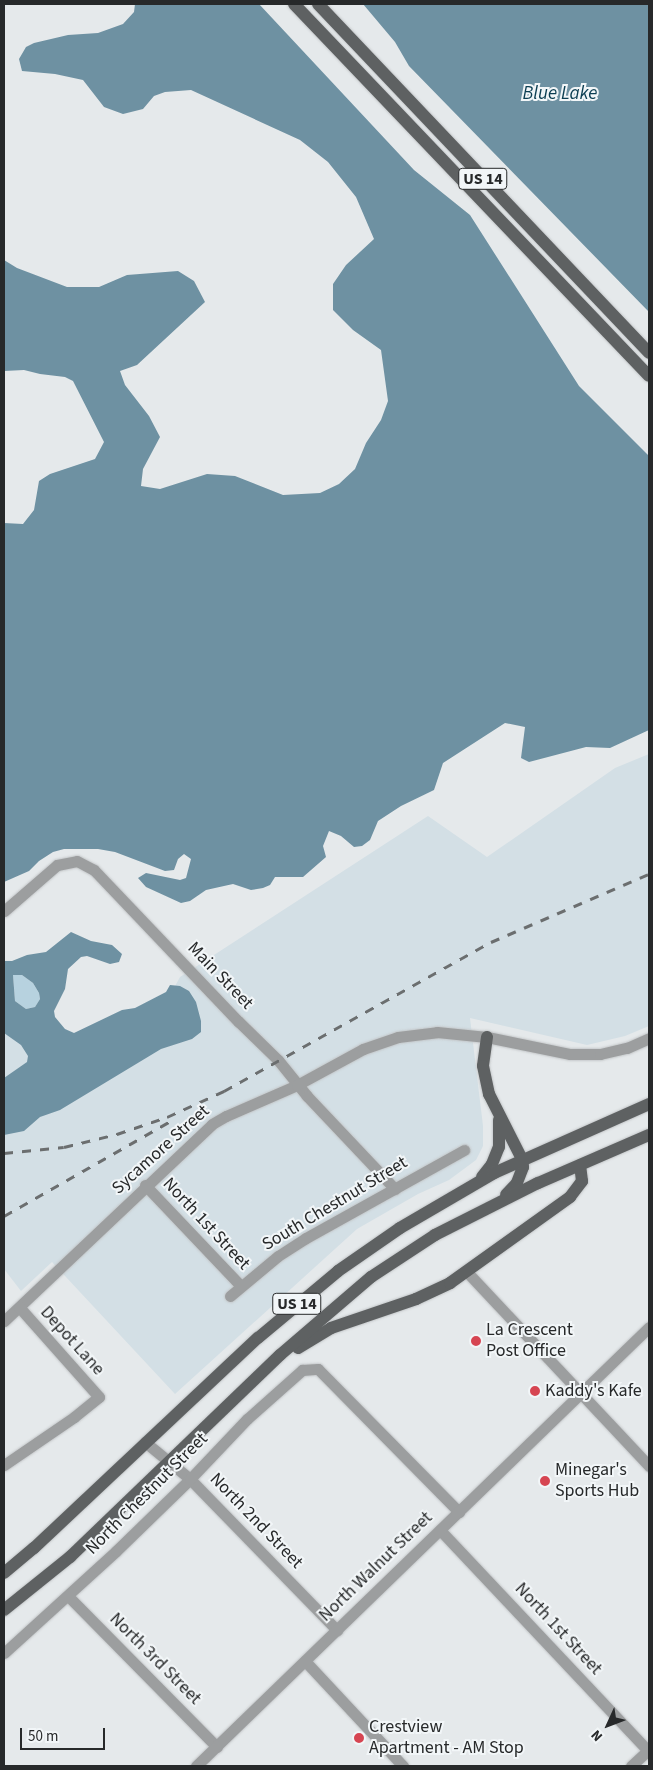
<!DOCTYPE html>
<html>
<head>
<meta charset="utf-8">
<style>
	body { margin:0 }
	#map { position:relative; width:653px; height:1770px; overflow:hidden; background:#e5e9eb; font-family:"Source Sans 3",sans-serif }
	div>[style] { position:absolute }
	[style*='--x'] { left:calc(var(--x)*1px); top:calc(var(--y)*1px); width:calc(var(--w)*1px); rotate:calc(var(--a)*1deg) }
	.built>* { inset:0; background:#d3dfe5 }
	.green>* { inset:0; background:#b7d2df }
	.water>* { inset:0; background:#6e91a2 }
	.roads { filter:drop-shadow(0 0 1px #c3c6c8) drop-shadow(0 0 1px #c3c6c8) }
	.street>* { height:11px; margin:-5.5px; padding:0 5.5px; transform-origin:5.5px; border-radius:5.5px; background:#9c9e9f }
	.primary>* { height:12px; margin:-6px; padding:0 6px; transform-origin:6px; border-radius:6px; background:#5e6162 }
	.rail>* { height:3px; margin-top:-1.5px; transform-origin:0; background:repeating-linear-gradient(90deg,#6b6e6f 0 9px,transparent 0 18px) }
	.dots>* { width:14px; height:14px; translate:-50% -50%; box-sizing:border-box; border:2px solid #f2f6f8; border-radius:50% }
	span { translate:-50% -50%; white-space:nowrap; text-align:center; line-height:1.15; -webkit-text-stroke:4px #f2f6f8; paint-order:stroke }
	.shield-label span { padding:1px 4px; background:#f2f6f8; border:1px solid; border-radius:4px; -webkit-text-stroke-width:0 }
	.shield-label { font-size:16px; color:#27292a; font-weight:700 }
	.street-label { font-size:18px; color:#27292a }
	.poi-label { font-size:18px; color:#27292a }
	.left { translate:0 -50%; text-align:left }
	.water-label { font-size:19px; color:#0c3e52; font-style:italic }
	.frame { position:absolute; inset:0; border:5px solid #27292a; pointer-events:none }
	.north { position:absolute; left:583px; top:1700px; width:50px; height:50px; -webkit-text-stroke:4px #f2f6f8; paint-order:stroke; rotate:227deg; font-size:14px; font-weight:700; line-height:20px; text-align:center; color:#27292a }
	.north::after { content:''; display:block; margin:auto; width:18px; height:22px; background:#27292a; clip-path:polygon(50% 0,100% 100%,50% 72%,0 100%) }
	.scale { position:absolute; left:20px; top:1728px; width:85px; height:22px; box-sizing:border-box; border:2px solid #27292a; border-top:0; padding-left:6px; font-size:15px; line-height:18px; white-space:nowrap; color:#27292a; -webkit-text-stroke:4px #f2f6f8; paint-order:stroke }
</style>
</head>
<body>
<div id="map">
	<div class="built">
		<i style="clip-path:polygon(649px 754px,649px 1026px,625px 1036px,587px 1045px,470px 1018px,483px 1126px,483px 1146px,476px 1160px,449px 1180px,418px 1194px,357px 1229px,175px 1394px,52px 1262px,21px 1291px,4px 1269px,4px 1015px,57px 1061px,156px 1021px,180px 977px,428px 816px,487px 857px,615px 768px)"></i>
	</div>
	<div class="green">
		<i style="clip-path:polygon(13px 975px,22px 975px,33px 983px,39px 993px,40px 999px,35px 1007px,26px 1009px,15px 1001px)"></i>
	</div>
	<div class="water">
		<i style="clip-path:polygon(135px 4px,259px 4px,414px 170px,470px 215px,579px 386px,649px 456px,649px 730px,610px 748px,586px 747px,529px 762px,521px 758px,525px 727px,505px 723px,443px 763px,434px 790px,401px 806px,378px 821px,370px 840px,362px 846px,354px 847px,341px 836px,329px 831px,323px 846px,326px 857px,303px 877px,275px 877px,270px 885px,263px 888px,251px 890px,233px 884px,206px 890px,190px 901px,181px 903px,146px 887px,138px 878px,146px 873px,180px 880px,186px 878px,191px 859px,184px 854px,178px 859px,174px 870px,165px 871px,115px 852px,98px 849px,64px 849px,53px 852px,39px 861px,29px 871px,4px 882px,4px 523px,23px 524px,34px 510px,39px 481px,50px 474px,95px 459px,104px 442px,73px 381px,65px 377px,40px 374px,24px 370px,4px 371px,4px 260px,17px 268px,67px 287px,99px 287px,127px 275px,178px 271px,194px 281px,205px 302px,137px 365px,120px 371px,125px 385px,149px 416px,160px 437px,143px 469px,141px 486px,160px 489px,207px 474px,235px 476px,283px 495px,320px 493px,339px 484px,355px 469px,366px 443px,381px 420px,388px 401px,381px 350px,353px 330px,333px 310px,333px 284px,346px 265px,374px 239px,356px 197px,328px 162px,300px 140px,191px 90px,165px 92px,154px 96px,143px 109px,123px 114px,104px 107px,83px 80px,55px 74px,22px 71px,19px 59px,26px 47px,34px 43px,68px 35px,98px 33px,123px 24px,134px 12px)"></i>
		<i style="clip-path:polygon(363px 4px,649px 4px,649px 312px,409px 66px,395px 42px)"></i>
		<i style="clip-path:polygon(evenodd,71px 932px,91px 941px,112px 945px,122px 954px,119px 962px,110px 964px,87px 956px,81px 957px,68px 969px,65px 989px,54px 1011px,55px 1017px,65px 1029px,74px 1033px,122px 1010px,135px 1008px,166px 992px,170px 985px,180px 986px,189px 991px,196px 1002px,201px 1021px,201px 1032px,192px 1039px,161px 1049px,60px 1110px,40px 1117px,24px 1131px,4px 1135px,4px 1078px,27px 1062px,28px 1056px,21px 1045px,4px 1033px,4px 961px,12px 961px,27px 955px,46px 952px,71px 932px,13px 975px,22px 975px,33px 983px,39px 993px,40px 999px,35px 1007px,26px 1009px,15px 1001px,13px 975px)"></i>
	</div>
	<div class="roads">
		<div class="street">
			<i style="--x:4;--y:911;--w:70;--a:-41"></i>
			<i style="--x:57;--y:865;--w:20;--a:-11"></i>
			<i style="--x:77;--y:861;--w:19;--a:28"></i>
			<i style="--x:94;--y:870;--w:209;--a:46.4"></i>
			<i style="--x:238;--y:1021;--w:56;--a:44.3"></i>
			<i style="--x:278;--y:1060;--w:46;--a:51.1"></i>
			<i style="--x:307;--y:1096;--w:128;--a:46.6"></i>
			<i style="--x:145;--y:1185;--w:139;--a:46.5"></i>
			<i style="--x:467;--y:1272;--w:266;--a:46.8"></i>
			<i style="--x:230;--y:1296;--w:62;--a:-39.8"></i>
			<i style="--x:278;--y:1256;--w:33;--a:-33"></i>
			<i style="--x:306;--y:1238;--w:181;--a:-29.1"></i>
			<i style="--x:4;--y:1321;--w:286;--a:-43.4"></i>
			<i style="--x:212;--y:1124;--w:16;--a:-30"></i>
			<i style="--x:226;--y:1116;--w:77;--a:-23.6"></i>
			<i style="--x:297;--y:1085;--w:75;--a:-28.6"></i>
			<i style="--x:363;--y:1049;--w:37;--a:-19"></i>
			<i style="--x:398;--y:1037;--w:39;--a:-7"></i>
			<i style="--x:437;--y:1032;--w:50;--a:5.7"></i>
			<i style="--x:487;--y:1037;--w:85;--a:11.6"></i>
			<i style="--x:570;--y:1054;--w:30;--a:0"></i>
			<i style="--x:600;--y:1054;--w:28;--a:-13"></i>
			<i style="--x:627;--y:1048;--w:24;--a:-24"></i>
			<i style="--x:145;--y:1442;--w:58;--a:39.4"></i>
			<i style="--x:190;--y:1479;--w:211;--a:45.8"></i>
			<i style="--x:4;--y:1465;--w:85;--a:-34.4"></i>
			<i style="--x:74;--y:1417;--w:32;--a:-39"></i>
			<i style="--x:99;--y:1397;--w:120;--a:-131.6"></i>
			<i style="--x:440;--y:1530;--w:305;--a:46.7"></i>
			<i style="--x:68;--y:1596;--w:212;--a:45.4"></i>
			<i style="--x:4;--y:1653;--w:151;--a:-42.3"></i>
			<i style="--x:116;--y:1551;--w:103;--a:-44.2"></i>
			<i style="--x:190;--y:1479;--w:83;--a:-46.5"></i>
			<i style="--x:247;--y:1419;--w:74;--a:-41.7"></i>
			<i style="--x:302;--y:1370;--w:16;--a:-4"></i>
			<i style="--x:318;--y:1369;--w:201;--a:45.4"></i>
			<i style="--x:305;--y:1661;--w:144;--a:47"></i>
			<i style="--x:196;--y:1766;--w:631;--a:-44.1"></i>
			<i style="--x:631;--y:1766;--w:25;--a:-43"></i>
		</div>
		<div class="primary">
			<i style="--x:294;--y:4;--w:514;--a:46.34"></i>
			<i style="--x:318;--y:4;--w:481;--a:46.5"></i>
			<i style="--x:487;--y:1037;--w:29;--a:98"></i>
			<i style="--x:483;--y:1066;--w:29;--a:78"></i>
			<i style="--x:489;--y:1094;--w:73;--a:63.1"></i>
			<i style="--x:522;--y:1159;--w:8;--a:83"></i>
			<i style="--x:523;--y:1167;--w:17;--a:111"></i>
			<i style="--x:517;--y:1183;--w:16;--a:133"></i>
			<i style="--x:482;--y:1177;--w:16;--a:-52"></i>
			<i style="--x:492;--y:1164;--w:18;--a:-68"></i>
			<i style="--x:499;--y:1147;--w:27;--a:-90"></i>
			<i style="--x:298;--y:1348;--w:39;--a:-31"></i>
			<i style="--x:331;--y:1328;--w:90;--a:-18.8"></i>
			<i style="--x:416;--y:1299;--w:38;--a:-25"></i>
			<i style="--x:450;--y:1283;--w:148;--a:-35.6"></i>
			<i style="--x:570;--y:1197;--w:20;--a:-53"></i>
			<i style="--x:582;--y:1181;--w:16;--a:-97"></i>
			<i style="--x:4;--y:1573;--w:39;--a:-40"></i>
			<i style="--x:34;--y:1548;--w:307;--a:-43.2"></i>
			<i style="--x:258;--y:1338;--w:104;--a:-39.9"></i>
			<i style="--x:338;--y:1271;--w:75;--a:-34.7"></i>
			<i style="--x:400;--y:1228;--w:109;--a:-30.3"></i>
			<i style="--x:494;--y:1173;--w:170;--a:-24"></i>
			<i style="--x:4;--y:1610;--w:85;--a:-38.8"></i>
			<i style="--x:70;--y:1557;--w:291;--a:-43.9"></i>
			<i style="--x:280;--y:1355;--w:120;--a:-40.6"></i>
			<i style="--x:371;--y:1277;--w:77;--a:-33.3"></i>
			<i style="--x:435;--y:1235;--w:115;--a:-26.8"></i>
			<i style="--x:538;--y:1183;--w:121;--a:-23.4"></i>
		</div>
	</div>
	<div class="rail">
		<i style="--x:4;--y:1153;--w:60;--a:-5.7"></i>
		<i style="--x:64;--y:1147;--w:55;--a:-13.8"></i>
		<i style="--x:117;--y:1134;--w:53;--a:-18.8"></i>
		<i style="--x:167;--y:1117;--w:63;--a:-24.5"></i>
		<i style="--x:224;--y:1091;--w:306;--a:-29.2"></i>
		<i style="--x:491;--y:942;--w:172;--a:-23.3"></i>
		<i style="--x:4;--y:1216;--w:190;--a:-29.7"></i>
	</div>
	<div class="dots">
		<i style="left:476px;top:1341px;background:#d64552"></i>
		<i style="left:535px;top:1391px;background:#d64552"></i>
		<i style="left:545px;top:1481px;background:#d64552"></i>
		<i style="left:359px;top:1738px;background:#d64552"></i>
	</div>
	<div class="shield-label">
		<span style="left:483px;top:179px">US 14</span>
		<span style="left:297px;top:1304px">US 14</span>
	</div>
	<div class="street-label">
		<span style="left:220px;top:976px;rotate:46deg">Main Street</span>
		<span style="left:161px;top:1150px;rotate:-42deg">Sycamore Street</span>
		<span style="left:335px;top:1204px;rotate:-31deg">South Chestnut Street</span>
		<span style="left:206px;top:1224px;rotate:47deg">North 1st Street</span>
		<span style="left:72px;top:1341px;rotate:48deg">Depot Lane</span>
		<span style="left:147px;top:1494px;rotate:-45deg">North Chestnut Street</span>
		<span style="left:256px;top:1521px;rotate:46deg">North 2nd Street</span>
		<span style="left:376px;top:1567px;rotate:-44deg">North Walnut Street</span>
		<span style="left:558px;top:1629px;rotate:47deg">North 1st Street</span>
		<span style="left:155px;top:1659px;rotate:45deg">North 3rd Street</span>
	</div>
	<div class="poi-label">
		<span class="left" style="left:486px;top:1341px">La Crescent<br>Post Office</span>
		<span class="left" style="left:545px;top:1391px">Kaddy's Kafe</span>
		<span class="left" style="left:555px;top:1481px">Minegar's<br>Sports Hub</span>
		<span class="left" style="left:369px;top:1738px">Crestview<br>Apartment - AM Stop</span>
	</div>
	<div class="water-label">
		<span style="left:560px;top:94px">Blue Lake</span>
	</div>
	<div class="frame"></div>
	<div class="north">N</div>
	<div class="scale">50 m</div>
</div>
</body>
</html>
